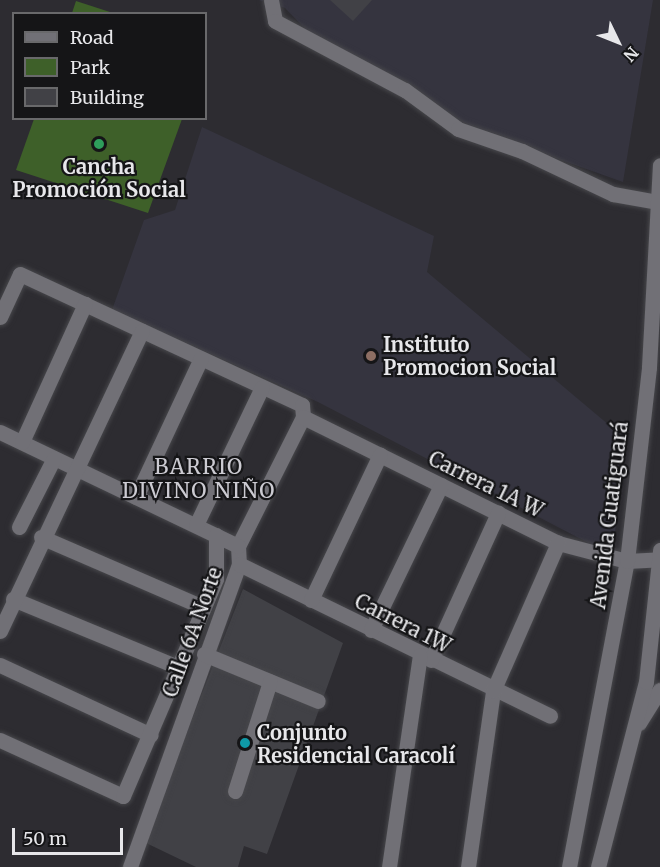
<!DOCTYPE html>
<html>
<head>
<meta charset="utf-8">
<style>
	body { margin:0 }
	#map { position:relative; width:660px; height:867px; overflow:hidden; background:#2d2c31; font-family:Merriweather,serif }
	div>[style] { position:absolute }
	[style*='--x'] { left:calc(var(--x)*1px); top:calc(var(--y)*1px); width:calc(var(--w)*1px); rotate:calc(var(--a)*1deg) }
	.built>* { inset:0; background:#35343f }
	.green>* { inset:0; background:#3e6029 }
	.building>* { inset:0; background:#414146 }
	.roads { filter:drop-shadow(0 0 2px #47474b) drop-shadow(0 0 2px #47474b) }
	.minor>* { height:15px; margin:-7.5px; padding:0 7.5px; transform-origin:7.5px; border-radius:7.5px; background:#717076 }
	.dots>* { width:16px; height:16px; translate:-50% -50%; box-sizing:border-box; border:3px solid #151517; border-radius:50% }
	span { translate:-50% -50%; white-space:nowrap; text-align:center; line-height:1.15; -webkit-text-stroke:4.5px #151517; paint-order:stroke }
	.poi-label { font-size:20px; color:#e7e7ea; font-weight:700 }
	.left { translate:0 -50%; text-align:left }
	.street-label { font-size:20px; color:#e7e7ea }
	.neighbourhood-label { font-size:21px; color:#cccbd2; letter-spacing:1.5px }
	.legend { position:absolute; left:12px; top:12px; width:195px; height:108px; box-sizing:border-box; background:#151517; border:2px solid #69696b; margin:0; padding:8px 10px; list-style:none; font-size:18px; color:#e7e7ea }
	.legend li { display:flex; align-items:center; gap:12px; height:30px }
	.legend b { width:30px; border:2px solid #69696b }
	.north { position:absolute; left:588px; top:12px; width:60px; height:60px; -webkit-text-stroke:4px #151517; paint-order:stroke; rotate:133deg; font-size:16px; font-weight:700; line-height:24px; text-align:center; color:#e7e7ea }
	.north::after { content:''; display:block; margin:auto; width:21px; height:27px; background:#e7e7ea; clip-path:polygon(50% 0,100% 100%,50% 72%,0 100%) }
	.scale { position:absolute; left:12px; top:828px; width:111px; height:27px; box-sizing:border-box; border:3px solid #e7e7ea; border-top:0; padding-left:8px; font-size:18px; line-height:21px; white-space:nowrap; color:#e7e7ea; -webkit-text-stroke:4px #151517; paint-order:stroke }
</style>
</head>
<body>
<div id="map">
	<div class="built">
		<i style="clip-path:polygon(259px 0,653px 0,623px 182px,456px 123px,314px 38px,285px 8px)"></i>
		<i style="clip-path:polygon(202px 127px,434px 236px,427px 272px,622px 436px,614px 549px,600px 549px,318px 402px,112px 310px,144px 220px,175px 210px)"></i>
	</div>
	<div class="green">
		<i style="clip-path:polygon(76px 1px,113px 13px,72px 13px)"></i>
		<i style="clip-path:polygon(34px 119px,182px 119px,148px 213px,16px 170px)"></i>
	</div>
	<div class="building">
		<i style="clip-path:polygon(330px 0,372px 0,353px 21px)"></i>
		<i style="clip-path:polygon(243px 589px,343px 643px,267px 854px,244px 846px,238px 867px,196px 867px,144px 842px)"></i>
	</div>
	<div class="roads">
		<div class="minor">
			<i style="--x:271;--y:0;--w:21;--a:79"></i>
			<i style="--x:275;--y:21;--w:147;--a:28"></i>
			<i style="--x:405;--y:90;--w:66;--a:36.3"></i>
			<i style="--x:458;--y:129;--w:68;--a:19"></i>
			<i style="--x:522;--y:151;--w:101;--a:25.3"></i>
			<i style="--x:613;--y:194;--w:46;--a:10.1"></i>
			<i style="--x:0;--y:317;--w:47;--a:-65.1"></i>
			<i style="--x:20;--y:274;--w:311;--a:24.9"></i>
			<i style="--x:302;--y:405;--w:12;--a:85"></i>
			<i style="--x:303;--y:417;--w:144;--a:116.7"></i>
			<i style="--x:238;--y:546;--w:18;--a:87"></i>
			<i style="--x:239;--y:564;--w:322;--a:109.8"></i>
			<i style="--x:303;--y:417;--w:284;--a:26.3"></i>
			<i style="--x:558;--y:543;--w:71;--a:14.6"></i>
			<i style="--x:627;--y:561;--w:33;--a:-3"></i>
			<i style="--x:0;--y:432;--w:264;--a:25.6"></i>
			<i style="--x:22;--y:442;--w:152;--a:-65.5"></i>
			<i style="--x:136;--y:497;--w:153;--a:-64.9"></i>
			<i style="--x:196;--y:525;--w:153;--a:-64.4"></i>
			<i style="--x:19;--y:527;--w:77;--a:-63.1"></i>
			<i style="--x:41;--y:537;--w:176;--a:23.4"></i>
			<i style="--x:239;--y:564;--w:346;--a:26"></i>
			<i style="--x:13;--y:599;--w:178;--a:22.4"></i>
			<i style="--x:311;--y:600;--w:161;--a:-64.6"></i>
			<i style="--x:371;--y:630;--w:161;--a:-64.2"></i>
			<i style="--x:0;--y:631;--w:332;--a:-64.7"></i>
			<i style="--x:204;--y:654;--w:123;--a:22.4"></i>
			<i style="--x:431;--y:660;--w:162;--a:-65.5"></i>
			<i style="--x:0;--y:665;--w:166;--a:24.9"></i>
			<i style="--x:639;--y:723;--w:39;--a:-58"></i>
			<i style="--x:0;--y:740;--w:135;--a:24.5"></i>
			<i style="--x:123;--y:796;--w:236;--a:-66.8"></i>
			<i style="--x:216;--y:579;--w:44;--a:-90"></i>
			<i style="--x:235;--y:791;--w:115;--a:-72.3"></i>
			<i style="--x:389;--y:867;--w:214;--a:-81.7"></i>
			<i style="--x:468;--y:867;--w:178;--a:-81.9"></i>
			<i style="--x:493;--y:691;--w:162;--a:-66.3"></i>
			<i style="--x:569;--y:867;--w:311;--a:-79.3"></i>
			<i style="--x:627;--y:561;--w:195;--a:-83.5"></i>
			<i style="--x:649;--y:367;--w:202;--a:-86.9"></i>
			<i style="--x:598;--y:867;--w:191;--a:-75.5"></i>
			<i style="--x:646;--y:682;--w:133;--a:-83.9"></i>
		</div>
	</div>
	<div class="dots">
		<i style="left:99px;top:144px;background:#2e9e5b"></i>
		<i style="left:371px;top:356px;background:#8d6e63"></i>
		<i style="left:245px;top:743px;background:#0f9aa8"></i>
	</div>
	<div class="poi-label">
		<span style="left:99px;top:178px">Cancha<br>Promoción Social</span>
		<span class="left" style="left:383px;top:356px">Instituto<br>Promocion Social</span>
		<span class="left" style="left:257px;top:744px">Conjunto<br>Residencial Caracolí</span>
	</div>
	<div class="street-label">
		<span style="left:486px;top:484px;rotate:26deg">Carrera 1A W</span>
		<span style="left:609px;top:515px;rotate:-83deg">Avenida Guatiguará</span>
		<span style="left:403px;top:623px;rotate:27deg">Carrera 1W</span>
		<span style="left:192px;top:632px;rotate:-70deg">Calle 6A Norte</span>
	</div>
	<div class="neighbourhood-label">
		<span style="left:199px;top:479px">BARRIO<br>DIVINO NIÑO</span>
	</div>
	<ul class="legend">
	<li><b style="height:8px;background:#717076"></b>Road</li>
	<li><b style="height:16px;background:#3e6029"></b>Park</li>
	<li><b style="height:16px;background:#414146"></b>Building</li>
	</ul>
	<div class="north">N</div>
	<div class="scale">50 m</div>
</div>
</body>
</html>
